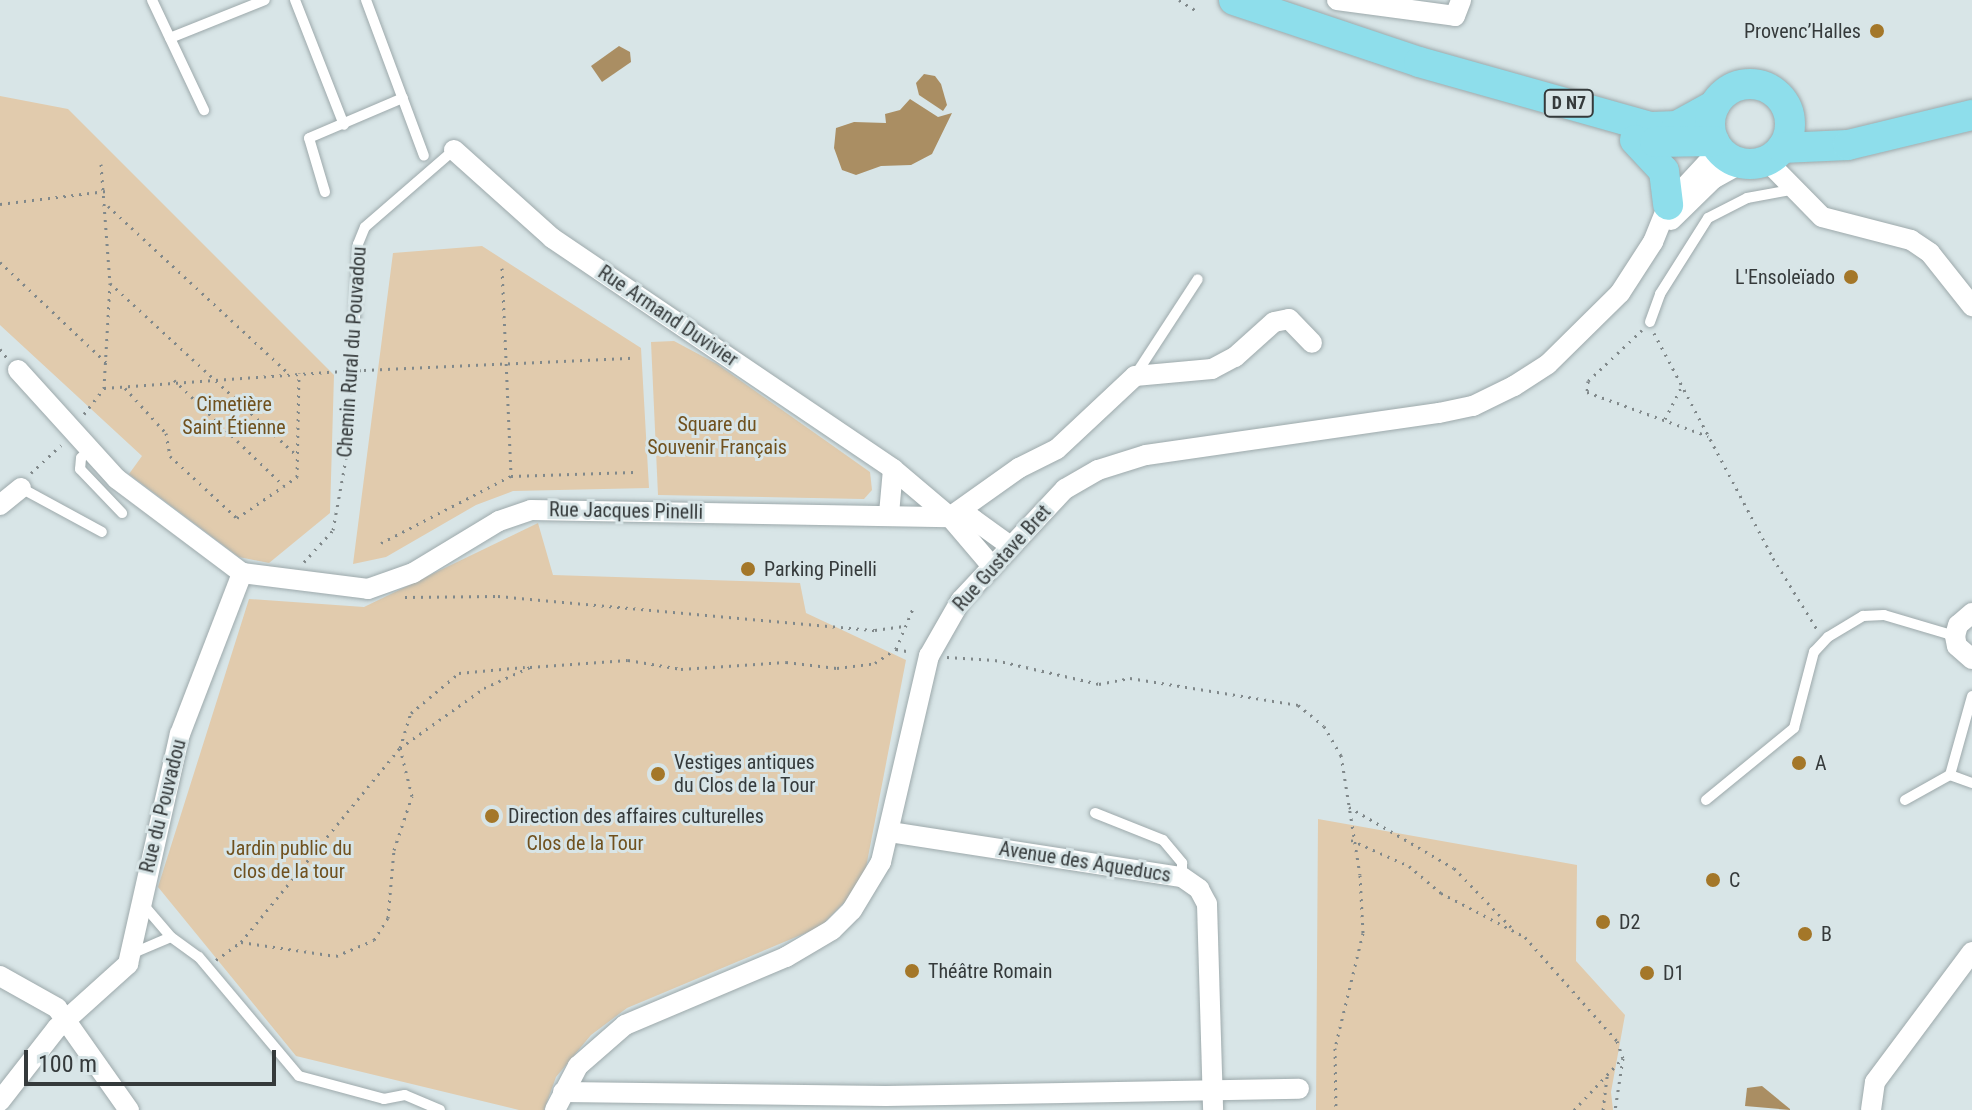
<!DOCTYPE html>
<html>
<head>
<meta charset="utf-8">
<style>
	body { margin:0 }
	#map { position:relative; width:1972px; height:1110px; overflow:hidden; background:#d8e5e7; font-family:"Roboto Condensed",sans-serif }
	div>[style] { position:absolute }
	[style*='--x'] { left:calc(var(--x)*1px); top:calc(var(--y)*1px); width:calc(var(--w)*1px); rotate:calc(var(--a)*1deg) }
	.green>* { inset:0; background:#e1cbad }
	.water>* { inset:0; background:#aa8e63 }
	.path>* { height:3px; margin-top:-1.5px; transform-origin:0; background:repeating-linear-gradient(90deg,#80888a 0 2px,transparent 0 8px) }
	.roads { filter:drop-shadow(0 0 2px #9da9ab) drop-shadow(0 0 2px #9da9ab) }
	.service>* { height:10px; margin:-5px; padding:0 5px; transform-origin:5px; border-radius:5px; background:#fff }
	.minor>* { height:20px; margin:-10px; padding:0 10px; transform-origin:10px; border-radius:10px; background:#fff }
	.primary>* { height:30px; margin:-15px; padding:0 15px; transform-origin:15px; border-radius:15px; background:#8edeeb }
	.primary>.ring { margin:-15px; padding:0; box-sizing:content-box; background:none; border:30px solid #8edeeb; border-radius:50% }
	.path-bridge>* { height:3px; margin-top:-1.5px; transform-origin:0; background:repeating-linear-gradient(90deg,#80888a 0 2px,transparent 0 8px) }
	.dots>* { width:22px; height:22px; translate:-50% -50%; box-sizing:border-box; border:4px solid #d8e5e7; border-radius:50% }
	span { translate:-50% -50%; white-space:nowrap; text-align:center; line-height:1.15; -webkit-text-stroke:6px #d8e5e7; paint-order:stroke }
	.shield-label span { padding:2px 6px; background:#d8e5e7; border:2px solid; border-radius:6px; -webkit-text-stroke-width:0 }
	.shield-label { font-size:18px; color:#353a3b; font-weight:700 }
	.poi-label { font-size:20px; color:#353a3b }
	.right { translate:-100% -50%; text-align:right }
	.left { translate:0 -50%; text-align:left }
	.street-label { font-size:20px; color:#353a3b }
	.park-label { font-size:20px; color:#70511e }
	.scale { position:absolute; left:24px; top:1050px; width:252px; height:36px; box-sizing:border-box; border:4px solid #353a3b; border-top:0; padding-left:10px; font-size:24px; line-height:28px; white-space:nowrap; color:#353a3b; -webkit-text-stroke:6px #d8e5e7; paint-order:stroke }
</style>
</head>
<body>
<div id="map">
	<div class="green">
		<i style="clip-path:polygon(0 96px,68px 109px,334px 375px,330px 513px,269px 563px,239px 557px,129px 474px,142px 456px,0 325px)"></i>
		<i style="clip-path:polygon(482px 246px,641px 348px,649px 488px,513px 491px,476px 505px,386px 557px,353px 564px,393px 253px)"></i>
		<i style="clip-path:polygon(674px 341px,717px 364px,870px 472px,872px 490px,864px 499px,658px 495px,651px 342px)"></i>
		<i style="clip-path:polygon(538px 523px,553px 575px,800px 583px,806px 613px,906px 660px,863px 883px,820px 927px,627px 1008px,591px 1035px,556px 1077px,544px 1110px,519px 1110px,296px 1056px,158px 887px,249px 599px,364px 607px)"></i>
		<i style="clip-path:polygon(1318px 819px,1577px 865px,1576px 961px,1625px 1015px,1611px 1092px,1613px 1110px,1316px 1110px)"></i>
	</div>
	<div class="water">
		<i style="clip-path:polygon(619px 46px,630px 52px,631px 62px,602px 82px,591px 66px)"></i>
		<i style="clip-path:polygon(924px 74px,935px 76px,941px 84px,947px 105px,943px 111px,919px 95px,916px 83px)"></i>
		<i style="clip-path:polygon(910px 99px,938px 117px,952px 113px,932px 154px,911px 165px,881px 166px,856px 175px,842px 170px,834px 148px,836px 128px,854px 122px,886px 123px,885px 114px,900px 110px)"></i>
		<i style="clip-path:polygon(1762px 1086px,1790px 1109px,1790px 1110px,1745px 1106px,1747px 1088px)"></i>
	</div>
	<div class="path">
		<i style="--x:1179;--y:0;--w:19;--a:32"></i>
		<i style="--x:101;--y:164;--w:119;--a:85.7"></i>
		<i style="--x:110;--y:283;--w:105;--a:93.3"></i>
		<i style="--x:0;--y:204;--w:107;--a:-7"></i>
		<i style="--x:108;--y:206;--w:244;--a:42.8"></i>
		<i style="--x:0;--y:262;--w:149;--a:43.4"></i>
		<i style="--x:502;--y:268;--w:208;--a:87.5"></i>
		<i style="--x:110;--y:283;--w:252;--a:42.7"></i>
		<i style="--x:1642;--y:330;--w:74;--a:136.6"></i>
		<i style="--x:1588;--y:381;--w:11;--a:95"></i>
		<i style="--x:1587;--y:392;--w:129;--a:20"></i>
		<i style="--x:1654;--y:333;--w:255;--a:62.1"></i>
		<i style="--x:1773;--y:558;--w:86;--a:58.3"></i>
		<i style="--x:0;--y:349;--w:11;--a:52"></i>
		<i style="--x:364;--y:370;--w:269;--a:-2.6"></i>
		<i style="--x:174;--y:380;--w:153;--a:43.9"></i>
		<i style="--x:125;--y:388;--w:61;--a:47.7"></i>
		<i style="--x:166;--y:433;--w:23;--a:80"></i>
		<i style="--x:170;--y:456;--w:91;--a:42.8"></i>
		<i style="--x:237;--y:518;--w:73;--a:-34.3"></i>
		<i style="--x:297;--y:477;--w:104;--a:-88.9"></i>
		<i style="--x:84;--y:414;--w:33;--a:-52"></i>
		<i style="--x:104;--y:388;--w:224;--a:-4.1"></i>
		<i style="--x:1665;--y:419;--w:36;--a:-63"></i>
		<i style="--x:31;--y:473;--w:41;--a:-43"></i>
		<i style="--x:381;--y:543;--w:146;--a:-27.3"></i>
		<i style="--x:511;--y:476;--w:123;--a:-1.9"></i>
		<i style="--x:304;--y:562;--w:43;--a:-47.8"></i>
		<i style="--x:333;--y:530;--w:89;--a:-79.7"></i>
		<i style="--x:349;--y:442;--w:112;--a:-87.4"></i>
		<i style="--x:405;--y:597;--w:93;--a:-0.6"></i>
		<i style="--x:498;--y:596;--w:379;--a:5.2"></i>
		<i style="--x:875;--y:630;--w:29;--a:-8"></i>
		<i style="--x:896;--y:649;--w:47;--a:-67.3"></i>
		<i style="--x:947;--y:657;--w:48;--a:3.6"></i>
		<i style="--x:995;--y:660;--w:107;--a:13"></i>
		<i style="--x:1099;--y:684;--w:32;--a:-11"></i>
		<i style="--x:1130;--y:678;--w:170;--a:9.1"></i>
		<i style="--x:1298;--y:705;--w:33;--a:39"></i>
		<i style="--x:1324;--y:726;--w:34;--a:60"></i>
		<i style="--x:1341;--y:755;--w:121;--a:81"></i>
		<i style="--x:1360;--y:875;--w:58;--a:87"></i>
		<i style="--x:1363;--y:933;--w:118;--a:103.7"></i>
		<i style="--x:1335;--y:1048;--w:62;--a:89.1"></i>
		<i style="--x:1349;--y:807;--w:121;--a:30.2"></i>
		<i style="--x:1454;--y:868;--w:82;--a:46"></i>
		<i style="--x:1351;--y:840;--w:64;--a:24.1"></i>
		<i style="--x:1409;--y:866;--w:42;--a:40.2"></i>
		<i style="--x:1441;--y:893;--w:95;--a:27.6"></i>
		<i style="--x:1525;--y:937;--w:139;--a:48.5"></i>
		<i style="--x:1617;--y:1041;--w:18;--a:71"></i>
		<i style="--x:1623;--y:1058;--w:53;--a:98.7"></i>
		<i style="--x:241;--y:942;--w:96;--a:8.4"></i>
		<i style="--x:336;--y:956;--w:41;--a:-22.8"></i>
		<i style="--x:374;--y:940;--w:26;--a:-58"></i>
		<i style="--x:388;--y:918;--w:68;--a:-85"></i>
		<i style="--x:394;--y:850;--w:57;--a:-71.6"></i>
		<i style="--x:412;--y:796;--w:49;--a:-104"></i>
		<i style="--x:400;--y:748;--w:37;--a:-73"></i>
		<i style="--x:411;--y:713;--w:62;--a:-39.8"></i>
		<i style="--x:459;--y:673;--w:66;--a:-5.2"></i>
		<i style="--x:216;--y:960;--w:31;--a:-36"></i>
		<i style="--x:241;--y:942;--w:251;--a:-50.7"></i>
		<i style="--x:400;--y:748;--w:103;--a:-35.5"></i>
		<i style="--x:484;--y:688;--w:51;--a:-24.5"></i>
		<i style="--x:530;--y:667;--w:98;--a:-4.1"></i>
		<i style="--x:628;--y:660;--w:54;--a:9.6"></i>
		<i style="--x:681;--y:669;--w:105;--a:-3.8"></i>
		<i style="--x:786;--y:662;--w:51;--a:6.7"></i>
		<i style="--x:837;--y:668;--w:38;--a:-7"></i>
		<i style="--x:875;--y:663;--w:25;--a:-34"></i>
		<i style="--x:896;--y:649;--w:16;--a:11"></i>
		<i style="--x:1574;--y:1110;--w:69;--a:-46.8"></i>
		<i style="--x:1603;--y:1110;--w:35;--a:-83"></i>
	</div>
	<div class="roads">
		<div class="service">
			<i style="--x:152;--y:0;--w:122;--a:64.7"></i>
			<i style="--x:295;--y:0;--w:134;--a:68.6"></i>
			<i style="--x:366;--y:0;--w:166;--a:69.6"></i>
			<i style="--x:170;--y:38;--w:102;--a:-21.8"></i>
			<i style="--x:325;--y:192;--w:56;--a:-106.5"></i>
			<i style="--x:309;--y:138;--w:102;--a:-23.1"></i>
			<i style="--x:355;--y:318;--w:74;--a:-87.7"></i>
			<i style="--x:358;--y:244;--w:18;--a:-68"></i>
			<i style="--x:365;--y:227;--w:118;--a:-40.9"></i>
			<i style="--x:1650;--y:322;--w:30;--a:-70"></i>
			<i style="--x:1660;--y:294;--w:90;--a:-57.7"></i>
			<i style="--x:1708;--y:218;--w:44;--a:-27.1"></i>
			<i style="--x:1747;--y:198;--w:45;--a:-10.3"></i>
			<i style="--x:1136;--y:374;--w:113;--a:-56.9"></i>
			<i style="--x:91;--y:448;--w:14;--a:135"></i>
			<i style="--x:81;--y:458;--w:11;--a:95"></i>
			<i style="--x:80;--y:469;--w:61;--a:46.3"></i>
			<i style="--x:21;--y:488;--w:92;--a:28.5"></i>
			<i style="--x:1950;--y:775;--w:82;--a:-74.4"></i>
			<i style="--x:1706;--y:800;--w:114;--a:-39.3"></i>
			<i style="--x:1794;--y:728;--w:79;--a:-75.3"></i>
			<i style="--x:1814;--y:652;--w:21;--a:-47"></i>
			<i style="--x:1828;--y:637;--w:41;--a:-31"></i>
			<i style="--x:1863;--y:616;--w:21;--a:-3"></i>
			<i style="--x:1884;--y:615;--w:74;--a:16.5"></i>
			<i style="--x:1905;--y:800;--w:51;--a:-29.1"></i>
			<i style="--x:1950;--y:775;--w:23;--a:20"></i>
			<i style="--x:1095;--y:813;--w:73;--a:21.7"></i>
			<i style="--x:1163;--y:840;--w:30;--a:50"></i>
			<i style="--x:1182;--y:863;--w:14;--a:90"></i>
			<i style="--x:141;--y:902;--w:46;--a:49.4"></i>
			<i style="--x:171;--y:937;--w:34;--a:36"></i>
			<i style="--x:199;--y:957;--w:155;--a:50"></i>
			<i style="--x:299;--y:1076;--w:88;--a:15.1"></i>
			<i style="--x:384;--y:1099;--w:21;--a:-11"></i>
			<i style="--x:405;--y:1095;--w:38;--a:23"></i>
			<i style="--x:131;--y:954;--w:43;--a:-23"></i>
		</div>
		<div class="minor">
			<i style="--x:1337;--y:0;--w:119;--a:7.7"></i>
			<i style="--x:1455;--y:16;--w:17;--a:-69"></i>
			<i style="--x:454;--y:150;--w:132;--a:41.9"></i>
			<i style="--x:552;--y:238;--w:412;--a:34.1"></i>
			<i style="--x:893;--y:469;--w:75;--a:40.1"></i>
			<i style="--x:950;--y:517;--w:63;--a:49.5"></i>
			<i style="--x:1767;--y:161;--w:78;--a:45.5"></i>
			<i style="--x:1822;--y:217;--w:92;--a:14.5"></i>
			<i style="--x:1911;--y:240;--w:23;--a:34"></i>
			<i style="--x:1930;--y:253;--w:68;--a:51.6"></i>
			<i style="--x:1671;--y:220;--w:59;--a:-44.3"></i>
			<i style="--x:1713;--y:179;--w:33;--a:-29"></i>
			<i style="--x:18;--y:370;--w:147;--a:47.8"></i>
			<i style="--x:117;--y:479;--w:156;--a:36.9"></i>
			<i style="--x:242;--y:573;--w:127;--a:7.2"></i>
			<i style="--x:368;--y:589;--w:48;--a:-19.6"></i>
			<i style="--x:413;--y:573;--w:100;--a:-31.2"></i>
			<i style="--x:499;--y:521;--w:34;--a:-19"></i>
			<i style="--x:531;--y:510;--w:419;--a:1"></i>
			<i style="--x:950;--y:517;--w:23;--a:5"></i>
			<i style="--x:973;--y:519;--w:44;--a:35.8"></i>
			<i style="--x:0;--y:505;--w:27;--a:-39"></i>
			<i style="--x:889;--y:514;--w:45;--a:-84.9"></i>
			<i style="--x:950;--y:517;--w:85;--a:-35.4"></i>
			<i style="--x:1019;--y:468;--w:42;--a:-26.6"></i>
			<i style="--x:1057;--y:449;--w:107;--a:-43.1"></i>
			<i style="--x:1135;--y:376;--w:77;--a:-5.2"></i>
			<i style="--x:1212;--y:369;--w:26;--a:-28"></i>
			<i style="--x:1235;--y:357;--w:52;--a:-41.9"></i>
			<i style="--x:1274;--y:322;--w:15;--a:-11"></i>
			<i style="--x:1289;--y:319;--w:33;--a:46"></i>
			<i style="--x:1972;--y:613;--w:18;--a:139"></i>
			<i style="--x:1958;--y:625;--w:11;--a:105"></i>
			<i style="--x:1955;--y:636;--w:10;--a:79"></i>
			<i style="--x:1957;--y:646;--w:20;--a:41"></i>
			<i style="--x:890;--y:832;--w:295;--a:8.8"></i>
			<i style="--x:1182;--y:877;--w:21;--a:35"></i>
			<i style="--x:1199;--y:889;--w:17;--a:62"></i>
			<i style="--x:1207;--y:904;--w:206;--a:88.3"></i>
			<i style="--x:0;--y:976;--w:65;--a:29.3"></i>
			<i style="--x:57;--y:1008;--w:125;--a:54.8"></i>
			<i style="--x:563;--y:1092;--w:323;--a:0.7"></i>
			<i style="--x:886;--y:1096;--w:413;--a:-1"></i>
			<i style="--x:0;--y:1101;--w:93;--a:-52"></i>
			<i style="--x:57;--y:1028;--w:96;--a:-42"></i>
			<i style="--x:128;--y:964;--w:236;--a:-77.3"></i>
			<i style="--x:180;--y:734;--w:173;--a:-68.9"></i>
			<i style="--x:555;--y:1110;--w:50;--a:-62.4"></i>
			<i style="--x:578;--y:1066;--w:62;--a:-41.1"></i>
			<i style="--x:625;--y:1025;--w:175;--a:-22.9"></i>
			<i style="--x:786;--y:957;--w:53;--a:-30.4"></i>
			<i style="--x:832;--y:930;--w:28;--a:-45"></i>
			<i style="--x:852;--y:910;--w:56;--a:-58.9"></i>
			<i style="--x:881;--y:862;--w:212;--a:-76.9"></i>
			<i style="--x:929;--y:656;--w:64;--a:-60.3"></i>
			<i style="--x:961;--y:600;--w:152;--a:-46.9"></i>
			<i style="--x:1065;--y:489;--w:38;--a:-30"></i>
			<i style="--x:1098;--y:470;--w:50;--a:-17.4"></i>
			<i style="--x:1146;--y:455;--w:296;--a:-8.2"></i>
			<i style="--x:1439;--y:413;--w:35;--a:-12"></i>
			<i style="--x:1473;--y:406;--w:46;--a:-26"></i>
			<i style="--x:1514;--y:386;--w:40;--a:-32.9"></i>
			<i style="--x:1548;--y:364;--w:101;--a:-44.6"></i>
			<i style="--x:1620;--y:293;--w:61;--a:-57.1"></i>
			<i style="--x:1653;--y:242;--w:40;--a:-68"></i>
			<i style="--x:1668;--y:205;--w:75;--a:-47.2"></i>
			<i style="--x:1871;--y:1110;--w:28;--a:-82"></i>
			<i style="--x:1875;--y:1082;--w:162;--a:-53.3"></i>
		</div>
		<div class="primary">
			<i style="--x:1234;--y:0;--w:195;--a:18.5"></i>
			<i style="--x:1419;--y:62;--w:241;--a:15.7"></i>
			<i style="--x:1651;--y:127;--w:26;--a:-2"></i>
			<i style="--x:1677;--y:126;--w:43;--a:-28.9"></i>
			<i class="ring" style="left:1710px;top:84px;width:50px;height:50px"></i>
			<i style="--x:1635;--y:140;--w:42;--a:46.9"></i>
			<i style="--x:1664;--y:171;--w:34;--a:83"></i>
			<i style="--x:1655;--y:142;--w:59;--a:-1"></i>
			<i style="--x:1782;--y:148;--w:66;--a:-2.6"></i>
			<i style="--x:1848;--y:145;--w:128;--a:-13.6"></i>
		</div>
	</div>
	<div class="path-bridge">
		<i style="--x:327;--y:372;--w:37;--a:-3"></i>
	</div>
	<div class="dots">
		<i style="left:1877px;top:31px;background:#a47729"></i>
		<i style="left:1851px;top:277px;background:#a47729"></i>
		<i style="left:748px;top:569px;background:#a47729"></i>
		<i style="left:1799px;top:763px;background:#a47729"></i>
		<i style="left:658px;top:774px;background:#a47729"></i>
		<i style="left:492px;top:816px;background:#a47729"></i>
		<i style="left:1713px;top:880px;background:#a47729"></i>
		<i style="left:1603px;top:922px;background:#a47729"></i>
		<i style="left:1805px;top:934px;background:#a47729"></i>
		<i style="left:912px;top:971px;background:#a47729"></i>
		<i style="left:1647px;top:973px;background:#a47729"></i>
	</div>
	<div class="shield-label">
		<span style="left:1569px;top:103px">D N7</span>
	</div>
	<div class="poi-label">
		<span class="right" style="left:1861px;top:31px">Provenc’Halles</span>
		<span class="right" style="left:1835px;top:277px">L'Ensoleïado</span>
		<span class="left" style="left:764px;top:569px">Parking Pinelli</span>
		<span class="left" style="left:674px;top:774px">Vestiges antiques<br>du Clos de la Tour</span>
		<span class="left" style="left:1815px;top:763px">A</span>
		<span class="left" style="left:508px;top:816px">Direction des affaires culturelles</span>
		<span class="left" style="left:1729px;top:880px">C</span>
		<span class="left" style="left:1619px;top:922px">D2</span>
		<span class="left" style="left:1821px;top:934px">B</span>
		<span class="left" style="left:928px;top:971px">Théâtre Romain</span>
		<span class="left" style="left:1663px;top:973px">D1</span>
	</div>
	<div class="street-label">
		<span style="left:668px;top:316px;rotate:34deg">Rue Armand Duvivier</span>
		<span style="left:352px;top:352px;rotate:-86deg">Chemin Rural du Pouvadou</span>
		<span style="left:626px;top:511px;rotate:1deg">Rue Jacques Pinelli</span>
		<span style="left:1002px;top:558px;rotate:-48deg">Rue Gustave Bret</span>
		<span style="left:163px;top:806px;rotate:-76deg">Rue du Pouvadou</span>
		<span style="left:1085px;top:862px;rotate:9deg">Avenue des Aqueducs</span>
	</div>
	<div class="park-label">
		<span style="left:234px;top:416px">Cimetière<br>Saint Étienne</span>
		<span style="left:717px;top:436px">Square du<br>Souvenir Français</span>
		<span style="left:585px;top:843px">Clos de la Tour</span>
		<span style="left:289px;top:860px">Jardin public du<br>clos de la tour</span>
	</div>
	<div class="scale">100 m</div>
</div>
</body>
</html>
